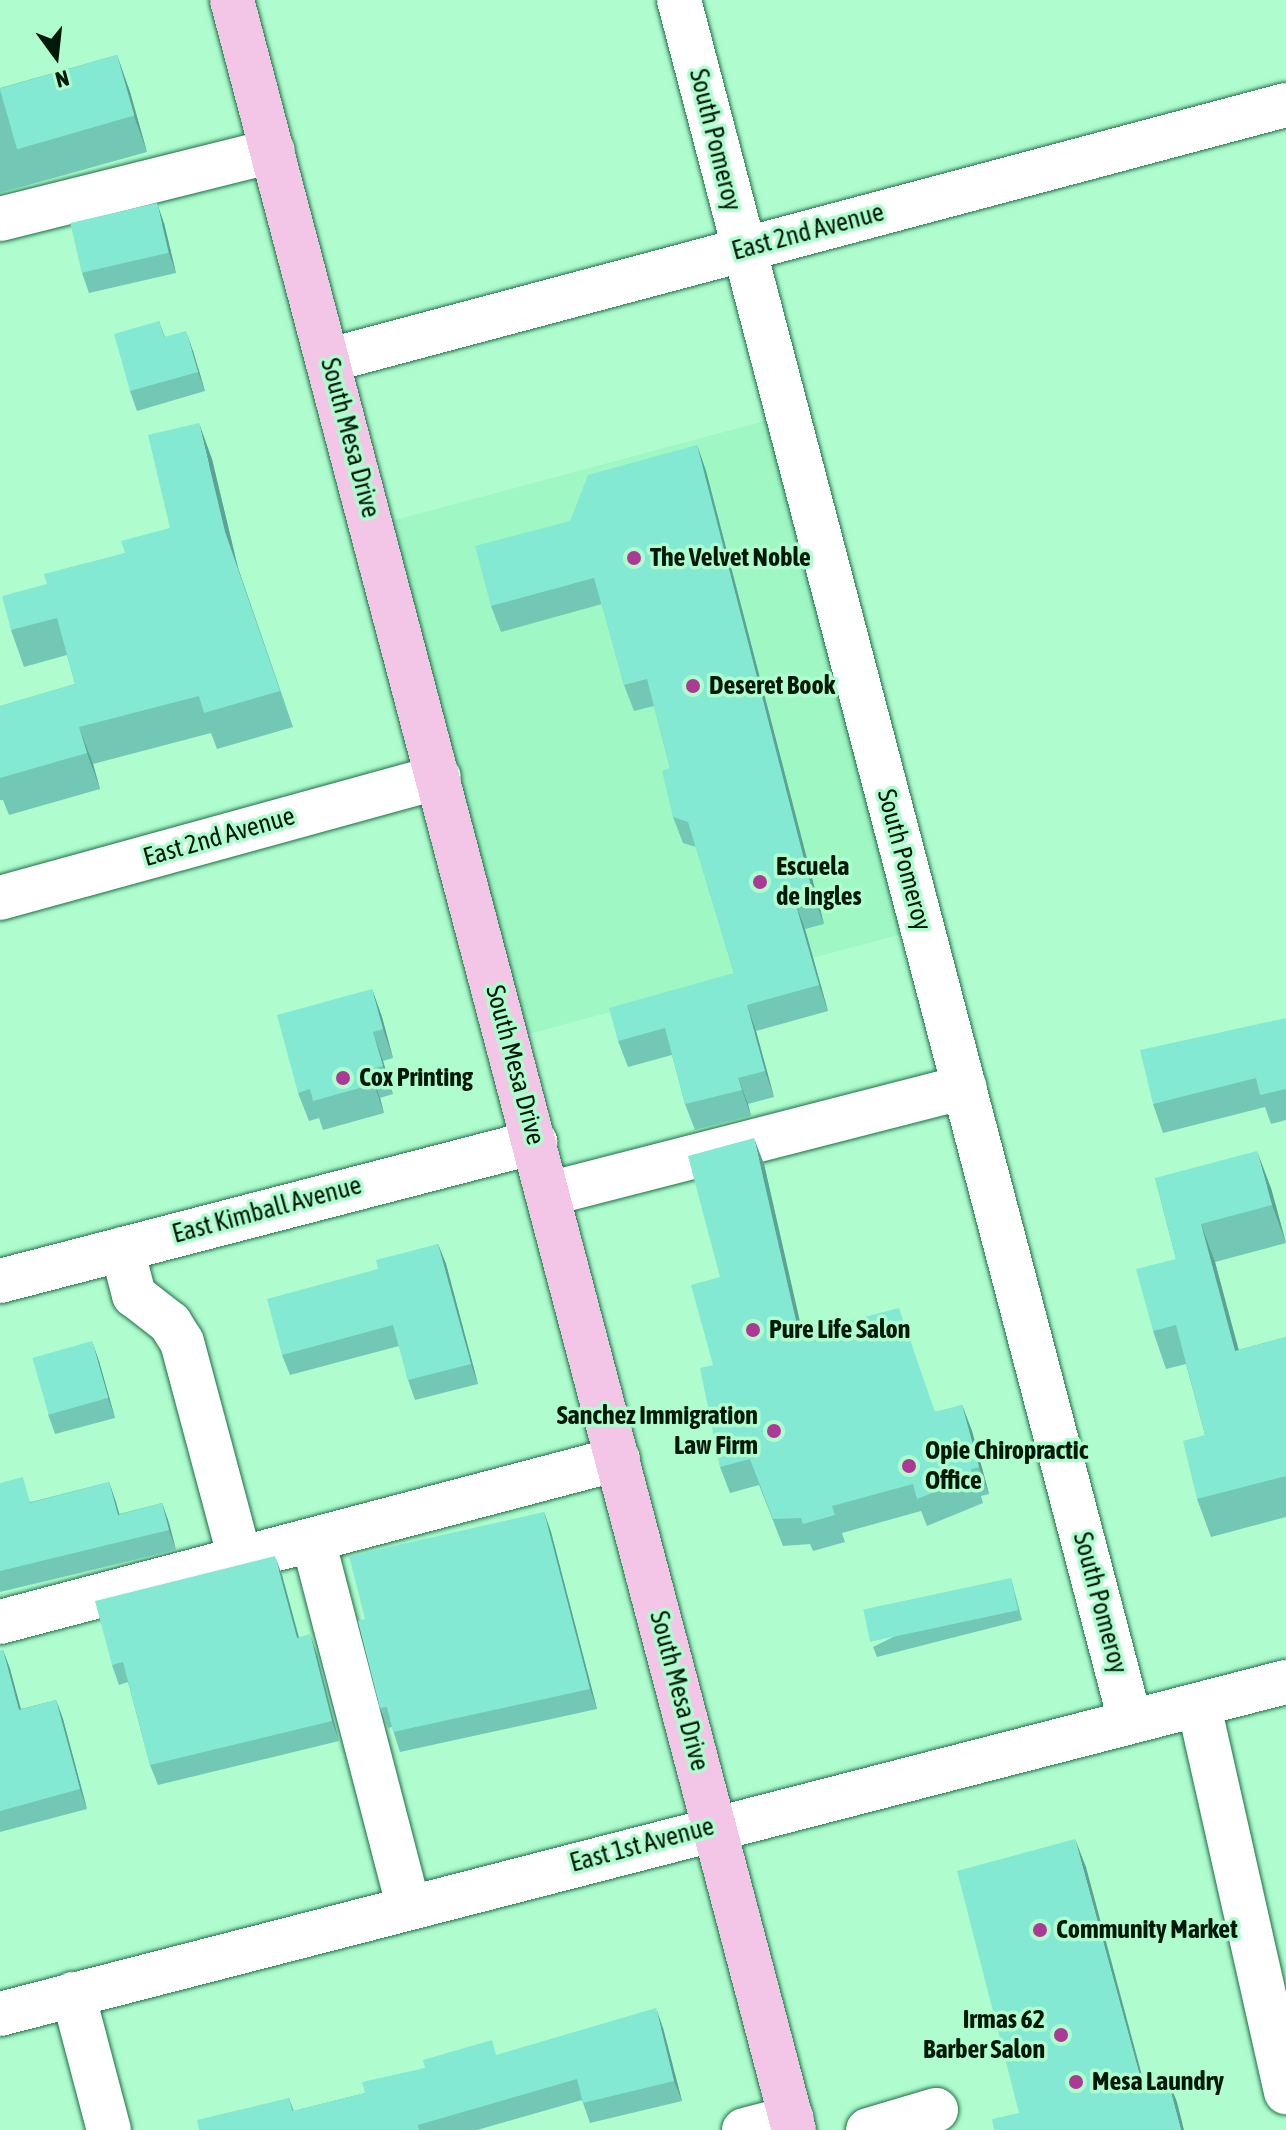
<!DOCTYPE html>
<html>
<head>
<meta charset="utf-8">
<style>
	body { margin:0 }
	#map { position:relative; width:1286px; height:2130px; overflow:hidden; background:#affdce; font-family:"Asap Condensed",sans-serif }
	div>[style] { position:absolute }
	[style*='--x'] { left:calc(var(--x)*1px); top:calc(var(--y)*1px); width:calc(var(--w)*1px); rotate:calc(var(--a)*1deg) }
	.built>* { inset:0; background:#9ff7c3; transform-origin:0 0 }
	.roads { filter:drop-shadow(0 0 2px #1d6f47) drop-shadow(0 0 2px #1d6f47) }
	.minor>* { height:44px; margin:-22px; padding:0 22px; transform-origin:22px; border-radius:22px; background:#fff }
	.major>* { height:44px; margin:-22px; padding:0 22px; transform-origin:22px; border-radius:22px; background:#f3c5e6 }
	.wall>* { inset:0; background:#72c8b5 }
	.shaded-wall>* { inset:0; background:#5ca393 }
	.building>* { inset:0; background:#84e9d2; transform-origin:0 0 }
	.dots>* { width:22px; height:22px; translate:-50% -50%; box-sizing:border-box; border:4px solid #affdce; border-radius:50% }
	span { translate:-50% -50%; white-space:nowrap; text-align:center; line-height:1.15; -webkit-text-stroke:7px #affdce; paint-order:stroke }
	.street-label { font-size:26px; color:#001909 }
	.poi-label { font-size:26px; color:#001909; font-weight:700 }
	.left { translate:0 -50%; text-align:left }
	.right { translate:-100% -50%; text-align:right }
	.north { position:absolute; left:16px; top:16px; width:80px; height:80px; -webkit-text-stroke:6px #affdce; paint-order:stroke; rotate:165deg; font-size:22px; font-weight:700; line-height:32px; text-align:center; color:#001909 }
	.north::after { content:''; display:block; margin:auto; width:28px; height:36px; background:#001909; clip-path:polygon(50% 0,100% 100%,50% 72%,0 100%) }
</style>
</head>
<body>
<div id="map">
	<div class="built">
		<i style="left:787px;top:415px;width:531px;height:428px;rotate:75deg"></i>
	</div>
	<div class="roads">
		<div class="minor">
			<i style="--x:679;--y:0;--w:1778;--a:75.31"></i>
			<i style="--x:0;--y:219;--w:281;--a:-14"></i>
			<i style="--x:330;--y:360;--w:989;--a:-14.94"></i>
			<i style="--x:0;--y:898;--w:455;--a:-15.4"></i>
			<i style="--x:548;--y:1194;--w:430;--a:-14.4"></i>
			<i style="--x:122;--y:1249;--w:48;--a:75.4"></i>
			<i style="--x:134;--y:1295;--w:46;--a:37.9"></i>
			<i style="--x:170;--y:1323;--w:22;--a:58"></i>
			<i style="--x:182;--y:1342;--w:225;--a:75"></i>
			<i style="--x:0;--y:1281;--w:553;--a:-14.56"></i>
			<i style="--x:313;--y:1540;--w:378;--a:75.4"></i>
			<i style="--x:0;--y:1622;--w:639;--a:-14.78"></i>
			<i style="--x:1199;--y:1706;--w:396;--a:77.3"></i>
			<i style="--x:73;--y:1994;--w:141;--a:75.2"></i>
			<i style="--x:0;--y:2014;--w:1328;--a:-14.48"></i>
			<i style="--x:744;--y:2130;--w:49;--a:-14.3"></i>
			<i style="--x:868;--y:2130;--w:71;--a:-16.4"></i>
		</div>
		<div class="major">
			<i style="--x:232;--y:0;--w:2203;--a:75.22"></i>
		</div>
	</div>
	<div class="wall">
		<i style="clip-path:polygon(117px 55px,130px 92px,147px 152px,0 193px,0 88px)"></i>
		<i style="clip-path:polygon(164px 223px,176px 273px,89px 293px,82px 273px)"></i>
		<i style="clip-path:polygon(159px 321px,165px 337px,193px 351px,205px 391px,137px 411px,130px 391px)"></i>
		<i style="clip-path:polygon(697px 445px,706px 471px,824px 924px,805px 929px,828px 1011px,756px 1031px,774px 1097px,748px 1104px,751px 1116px,695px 1130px,685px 1104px,672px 1055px,628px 1067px,618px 1041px,734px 973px,696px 847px,683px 843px,673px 817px,670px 768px,654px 706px,634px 711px,624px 685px,602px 604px,501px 632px,491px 606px,570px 521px)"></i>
		<i style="clip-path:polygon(212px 459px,238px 568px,293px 727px,217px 749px,211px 733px,93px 764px,100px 789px,9px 815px,3px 800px,0 800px,0 706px,75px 684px,67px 655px,24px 667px,11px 630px,47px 584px,125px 553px,170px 528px)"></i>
		<i style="clip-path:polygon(372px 989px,382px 1017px,393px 1058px,383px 1061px,393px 1094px,380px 1098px,384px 1113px,323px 1130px,319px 1118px,309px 1121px,298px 1093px)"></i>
		<i style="clip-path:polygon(1286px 1018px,1286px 1120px,1271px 1124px,1265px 1107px,1163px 1133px,1153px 1104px)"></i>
		<i style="clip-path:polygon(764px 1164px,802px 1333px,936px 1412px,962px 1405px,972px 1431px,989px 1494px,981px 1496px,983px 1503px,927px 1526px,921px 1511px,842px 1533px,845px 1542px,813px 1551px,810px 1544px,783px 1546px,759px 1485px,730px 1493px,720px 1467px,713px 1365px,720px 1277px)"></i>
		<i style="clip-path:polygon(1155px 1178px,1271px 1188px,1286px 1243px,1215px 1262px,1238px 1350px,1286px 1337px,1286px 1517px,1211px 1537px,1197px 1499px,1205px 1435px,1186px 1364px,1166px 1369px,1153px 1331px,1176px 1259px)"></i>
		<i style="clip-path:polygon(438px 1244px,446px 1264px,478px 1384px,415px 1400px,408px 1380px,399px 1346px,290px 1375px,282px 1355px,378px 1269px)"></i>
		<i style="clip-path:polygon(99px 1361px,115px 1418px,55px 1434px,48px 1414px)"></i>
		<i style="clip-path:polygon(109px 1482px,119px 1514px,162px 1503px,169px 1523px,176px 1550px,0 1592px,0 1483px,31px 1502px)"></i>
		<i style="clip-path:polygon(544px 1512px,551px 1532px,597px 1709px,400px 1752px,392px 1727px,388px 1728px,380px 1708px,365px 1619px)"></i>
		<i style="clip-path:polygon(282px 1575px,299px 1637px,317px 1654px,339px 1741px,158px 1785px,150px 1765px,128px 1682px,119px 1685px,112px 1665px)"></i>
		<i style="clip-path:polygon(1011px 1578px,1022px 1620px,877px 1657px,873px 1647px)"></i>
		<i style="clip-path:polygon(3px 1650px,10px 1669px,21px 1709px,56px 1700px,63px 1719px,87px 1809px,0 1832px,0 1651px)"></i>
		<i style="clip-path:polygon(663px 2028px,682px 2101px,590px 2123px,582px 2100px,477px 2130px,199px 2130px,289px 2098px,294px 2111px,365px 2093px,497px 2055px)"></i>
	</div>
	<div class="shaded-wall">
		<i style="clip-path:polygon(117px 55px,130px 92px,147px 152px,134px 116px)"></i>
		<i style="clip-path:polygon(157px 203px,164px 223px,176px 273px,169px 253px)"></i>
		<i style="clip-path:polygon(186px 331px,193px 351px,205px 391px,198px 372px)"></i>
		<i style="clip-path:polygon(199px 423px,212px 459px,238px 568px,293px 727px,225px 532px)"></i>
		<i style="clip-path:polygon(697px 445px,706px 471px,824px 924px,814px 898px)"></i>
		<i style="clip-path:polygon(79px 727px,93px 764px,100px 789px,87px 753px)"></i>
		<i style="clip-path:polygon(795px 902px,805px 929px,828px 1011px,819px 985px)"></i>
		<i style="clip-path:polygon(372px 989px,382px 1017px,393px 1058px,383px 1029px)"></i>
		<i style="clip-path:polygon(747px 1005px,756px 1031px,774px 1097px,765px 1071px)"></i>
		<i style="clip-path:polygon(373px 1032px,383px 1061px,393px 1094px,383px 1066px)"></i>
		<i style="clip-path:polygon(370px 1069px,380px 1098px,384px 1113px,374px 1084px)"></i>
		<i style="clip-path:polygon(738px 1078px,748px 1104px,751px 1116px,742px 1090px)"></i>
		<i style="clip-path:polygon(754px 1138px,764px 1164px,809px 1361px,799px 1334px)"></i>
		<i style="clip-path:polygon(1257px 1151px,1271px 1188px,1286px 1243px,1272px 1205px)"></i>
		<i style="clip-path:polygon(1201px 1224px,1215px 1262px,1249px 1388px,1235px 1351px)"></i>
		<i style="clip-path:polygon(438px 1244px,446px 1264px,478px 1384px,471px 1364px)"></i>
		<i style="clip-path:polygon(92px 1341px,99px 1361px,115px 1418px,108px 1398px)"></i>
		<i style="clip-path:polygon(962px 1405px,972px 1431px,989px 1494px,979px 1467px)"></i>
		<i style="clip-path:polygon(109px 1482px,116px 1502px,125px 1535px,118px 1515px)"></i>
		<i style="clip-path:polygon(162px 1503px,169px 1523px,176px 1550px,169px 1530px)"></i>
		<i style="clip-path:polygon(544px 1512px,551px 1532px,597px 1709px,590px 1689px)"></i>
		<i style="clip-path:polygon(275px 1556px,282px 1575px,304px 1657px,297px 1638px)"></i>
		<i style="clip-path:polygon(310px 1634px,317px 1654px,339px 1741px,332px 1721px)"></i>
		<i style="clip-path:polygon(3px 1650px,10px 1669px,26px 1729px,19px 1710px)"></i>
		<i style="clip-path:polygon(56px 1700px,63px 1719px,87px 1809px,80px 1789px)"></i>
		<i style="clip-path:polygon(1075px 1839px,1086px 1867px,1151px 2109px,1141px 2080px)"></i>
		<i style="clip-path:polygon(656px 2008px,663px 2028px,682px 2101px,674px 2081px)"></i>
		<i style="clip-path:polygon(1166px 2074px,1177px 2102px,1184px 2130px,1181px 2130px)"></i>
	</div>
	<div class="building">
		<i style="left:117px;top:55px;width:63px;height:122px;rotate:74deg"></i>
		<i style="left:157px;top:203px;width:51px;height:89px;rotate:77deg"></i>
		<i style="clip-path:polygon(159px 321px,164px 337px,186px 331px,198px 372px,130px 391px,114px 334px)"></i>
		<i style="clip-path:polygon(199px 423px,225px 532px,280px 691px,204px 713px,199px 696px,79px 727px,87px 753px,0 778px,0 706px,75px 684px,57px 618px,11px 630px,2px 596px,47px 584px,44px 574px,125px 553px,121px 541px,170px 528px,148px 435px)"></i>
		<i style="clip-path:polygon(697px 445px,814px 898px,795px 902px,819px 985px,747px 1005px,765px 1071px,738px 1078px,742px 1090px,685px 1104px,665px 1028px,618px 1041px,609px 1008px,734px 973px,688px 822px,673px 817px,662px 771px,670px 768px,647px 679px,624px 685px,594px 578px,491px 606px,475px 546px,570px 521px,588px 475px)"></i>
		<i style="clip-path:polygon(372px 989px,383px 1029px,373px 1032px,383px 1066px,370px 1069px,374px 1084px,313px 1101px,310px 1089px,298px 1093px,277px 1015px)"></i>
		<i style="clip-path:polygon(1286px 1018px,1286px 1089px,1260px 1095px,1256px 1078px,1153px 1104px,1140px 1050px)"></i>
		<i style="clip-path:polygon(754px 1138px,799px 1334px,899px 1308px,935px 1412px,962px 1405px,979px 1467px,971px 1469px,973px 1477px,917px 1499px,913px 1484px,832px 1506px,835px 1515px,803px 1524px,801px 1518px,773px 1519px,750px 1459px,720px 1467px,700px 1368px,713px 1365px,691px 1285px,720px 1277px,688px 1156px)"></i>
		<i style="clip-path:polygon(1257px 1151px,1272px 1205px,1201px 1224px,1235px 1351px,1286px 1337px,1286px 1476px,1197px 1499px,1183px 1441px,1205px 1435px,1176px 1325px,1153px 1331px,1136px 1269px,1176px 1259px,1155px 1178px)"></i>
		<i style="clip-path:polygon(438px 1244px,471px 1364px,408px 1380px,393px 1325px,282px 1355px,267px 1299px,378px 1269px,376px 1260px)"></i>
		<i style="left:92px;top:1341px;width:59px;height:62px;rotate:74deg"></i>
		<i style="clip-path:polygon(23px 1477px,30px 1503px,109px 1482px,118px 1515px,162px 1503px,169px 1530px,0 1571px,0 1483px)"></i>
		<i style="clip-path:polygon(544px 1512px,590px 1689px,393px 1732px,387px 1707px,380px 1708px,358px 1621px,365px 1619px,349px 1556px)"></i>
		<i style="clip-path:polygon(275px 1556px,297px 1638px,310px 1634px,332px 1721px,150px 1765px,123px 1662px,112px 1665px,95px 1601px)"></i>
		<i style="left:1011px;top:1578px;width:33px;height:151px;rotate:78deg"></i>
		<i style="clip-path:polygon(3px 1650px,19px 1710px,56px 1700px,80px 1789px,0 1811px,0 1651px)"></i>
		<i style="clip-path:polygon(1075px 1839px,1141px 2080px,1166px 2074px,1181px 2130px,994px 2130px,992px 2119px,1019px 2113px,957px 1871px)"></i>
		<i style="clip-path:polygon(656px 2008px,674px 2081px,583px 2103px,577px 2079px,418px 2125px,419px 2130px,199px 2130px,197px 2120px,289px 2098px,292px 2111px,365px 2093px,362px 2082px,425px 2068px,423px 2060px,492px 2040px,496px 2055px)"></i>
	</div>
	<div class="dots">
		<i style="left:634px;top:558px;background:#ac3993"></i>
		<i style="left:693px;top:686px;background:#ac3993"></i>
		<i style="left:760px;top:882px;background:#ac3993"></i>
		<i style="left:343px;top:1078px;background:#ac3993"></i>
		<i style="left:753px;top:1330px;background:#ac3993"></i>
		<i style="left:774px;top:1431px;background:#ac3993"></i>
		<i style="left:909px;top:1466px;background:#ac3993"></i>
		<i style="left:1040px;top:1930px;background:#ac3993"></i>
		<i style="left:1061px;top:2035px;background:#ac3993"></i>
		<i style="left:1076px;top:2082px;background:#ac3993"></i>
	</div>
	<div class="street-label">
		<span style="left:715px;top:140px;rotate:76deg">South Pomeroy</span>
		<span style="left:808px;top:232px;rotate:-15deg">East 2nd Avenue</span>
		<span style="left:350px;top:438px;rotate:75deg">South Mesa Drive</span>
		<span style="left:219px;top:837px;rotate:-16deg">East 2nd Avenue</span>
		<span style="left:904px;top:860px;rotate:75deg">South Pomeroy</span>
		<span style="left:515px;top:1065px;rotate:75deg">South Mesa Drive</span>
		<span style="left:267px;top:1210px;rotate:-15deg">East Kimball Avenue</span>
		<span style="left:1100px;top:1603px;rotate:75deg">South Pomeroy</span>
		<span style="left:679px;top:1691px;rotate:75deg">South Mesa Drive</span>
		<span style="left:642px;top:1845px;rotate:-15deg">East 1st Avenue</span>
	</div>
	<div class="poi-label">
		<span class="left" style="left:650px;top:558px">The Velvet Noble</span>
		<span class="left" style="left:709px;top:686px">Deseret Book</span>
		<span class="left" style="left:776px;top:882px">Escuela<br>de Ingles</span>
		<span class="left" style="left:359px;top:1078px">Cox Printing</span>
		<span class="left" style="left:769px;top:1330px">Pure Life Salon</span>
		<span class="right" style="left:758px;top:1431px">Sanchez Immigration<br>Law Firm</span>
		<span class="left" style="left:925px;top:1466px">Opie Chiropractic<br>Office</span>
		<span class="left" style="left:1056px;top:1930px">Community Market</span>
		<span class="right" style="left:1045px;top:2035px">Irmas 62<br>Barber Salon</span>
		<span class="left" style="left:1092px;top:2082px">Mesa Laundry</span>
	</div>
	<div class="north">N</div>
</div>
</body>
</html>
